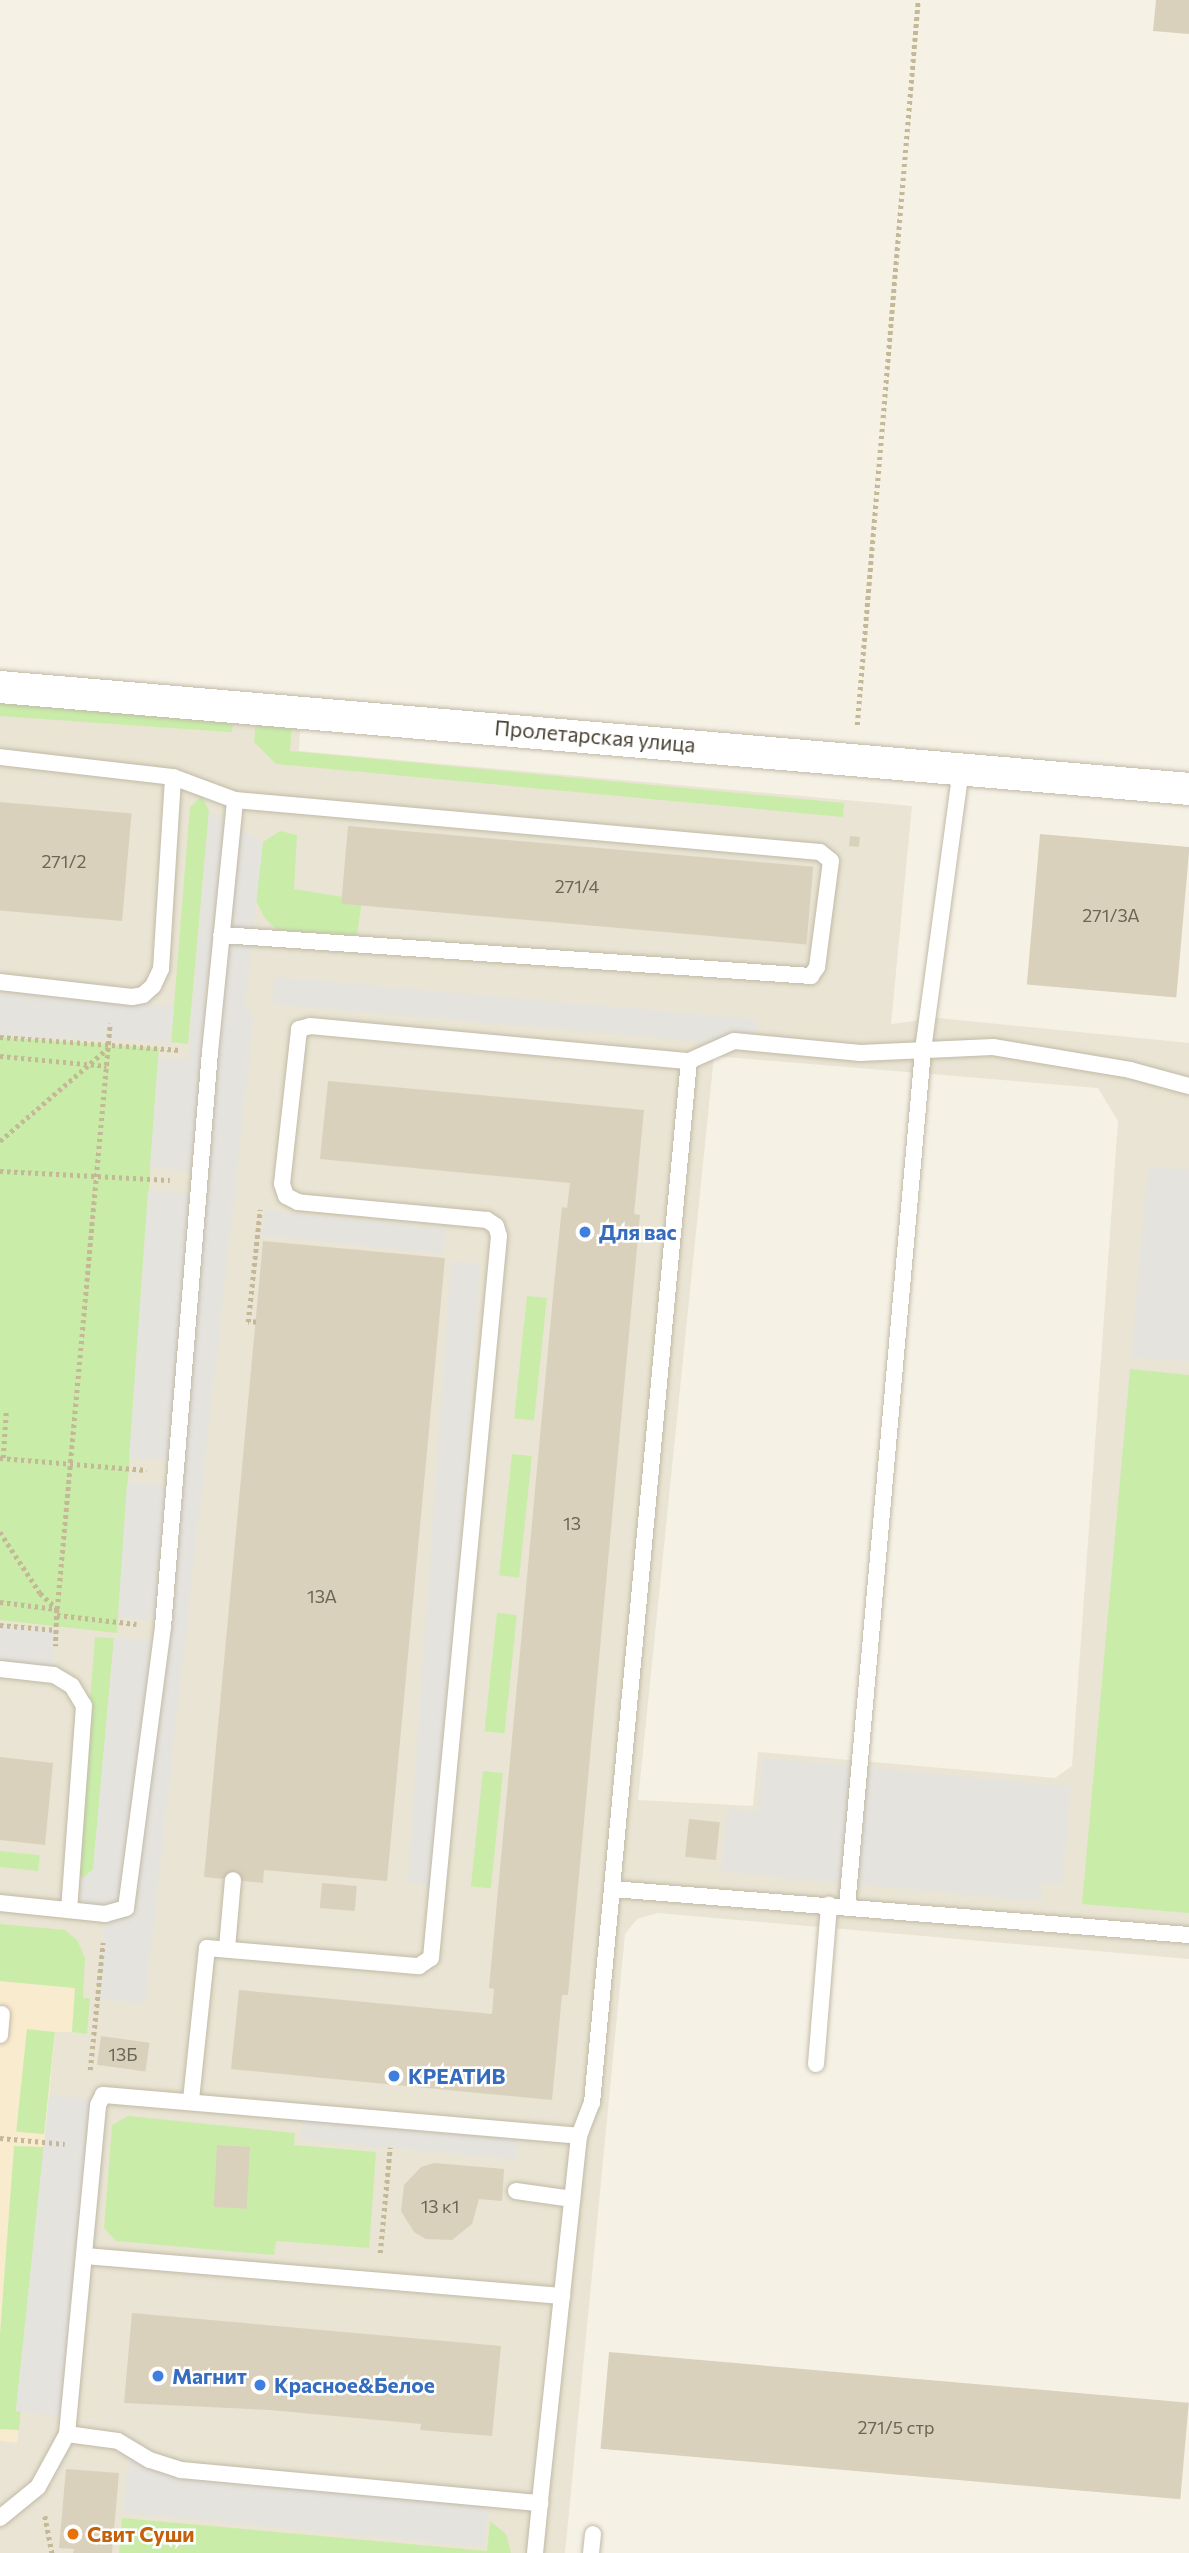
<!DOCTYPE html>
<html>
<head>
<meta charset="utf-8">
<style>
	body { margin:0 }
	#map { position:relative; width:1189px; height:2553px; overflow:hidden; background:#f5f1e5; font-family:Commissioner,sans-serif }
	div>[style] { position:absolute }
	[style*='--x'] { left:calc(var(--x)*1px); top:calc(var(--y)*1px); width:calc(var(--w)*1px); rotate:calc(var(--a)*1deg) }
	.residential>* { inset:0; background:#e9e4d3 }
	.commercial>* { inset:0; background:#f9ebce }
	.green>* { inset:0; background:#c9eda9; transform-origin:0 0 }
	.parking>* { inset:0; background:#e5e3de; transform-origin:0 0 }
	.building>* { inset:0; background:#dad1bc; transform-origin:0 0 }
	.path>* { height:4.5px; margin-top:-2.25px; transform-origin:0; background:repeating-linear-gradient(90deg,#c4b896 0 3.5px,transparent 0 7px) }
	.roads { filter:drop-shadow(0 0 2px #c1baa7) drop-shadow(0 0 2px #c1baa7) }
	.lane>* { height:16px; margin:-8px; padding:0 8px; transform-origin:8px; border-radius:8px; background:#fff }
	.street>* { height:32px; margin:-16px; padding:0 16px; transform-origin:16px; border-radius:16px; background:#fff }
	.dots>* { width:19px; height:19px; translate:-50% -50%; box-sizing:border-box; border:4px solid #fff; border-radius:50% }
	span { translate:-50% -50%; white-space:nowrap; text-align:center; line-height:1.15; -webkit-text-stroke:5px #fff; paint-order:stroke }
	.number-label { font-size:18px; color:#6c6656 }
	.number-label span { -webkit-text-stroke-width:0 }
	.street-label { font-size:21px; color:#484234 }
	.shop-label { font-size:21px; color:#366cbe; font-weight:700 }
	.left { translate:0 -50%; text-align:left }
	.food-label { font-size:21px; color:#c56008; font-weight:700 }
</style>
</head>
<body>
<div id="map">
	<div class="residential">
		<i style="clip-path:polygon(evenodd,0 682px,301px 703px,299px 751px,912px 806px,891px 1024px,938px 1018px,1189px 1043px,1189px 1959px,657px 1913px,637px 1919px,625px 1934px,565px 2553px,0 2553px,0 2441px,17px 2442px,55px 2032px,72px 2031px,0 1981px,0 682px,714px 1056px,1098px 1088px,1118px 1121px,1072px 1766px,1055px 1778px,758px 1752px,753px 1806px,638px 1800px,714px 1056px)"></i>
	</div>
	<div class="commercial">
		<i style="clip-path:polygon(0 1981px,75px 1988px,72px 2032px,55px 2032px,17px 2443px,0 2441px)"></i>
	</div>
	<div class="green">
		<i style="left:0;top:696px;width:234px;height:20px;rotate:4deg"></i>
		<i style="clip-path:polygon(257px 709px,293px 712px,290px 751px,844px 803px,843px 817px,276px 764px,254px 742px)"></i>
		<i style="clip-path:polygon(202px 796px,209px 811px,188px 1044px,171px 1042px,190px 807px)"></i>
		<i style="clip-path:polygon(280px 831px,297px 835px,294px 889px,362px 900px,357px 935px,277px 930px,265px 918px,256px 901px,259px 858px,263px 842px)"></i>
		<i style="clip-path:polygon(0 1037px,159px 1048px,117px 1633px,0 1620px)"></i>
		<i style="left:527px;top:1296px;width:20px;height:123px;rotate:6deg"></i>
		<i style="clip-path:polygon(1130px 1369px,1189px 1375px,1189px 1913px,1082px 1904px)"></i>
		<i style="left:512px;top:1454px;width:20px;height:122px;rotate:6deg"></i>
		<i style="left:497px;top:1613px;width:20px;height:119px;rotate:6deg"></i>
		<i style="clip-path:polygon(95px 1637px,114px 1638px,93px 1870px,83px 1878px,76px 1874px)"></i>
		<i style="left:483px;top:1771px;width:20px;height:116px;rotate:6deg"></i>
		<i style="left:0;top:1851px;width:40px;height:16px;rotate:6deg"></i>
		<i style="clip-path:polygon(0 1924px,65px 1930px,77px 1940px,85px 1958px,83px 1998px,90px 1998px,87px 2034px,72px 2032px,75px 1988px,0 1981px)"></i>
		<i style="left:27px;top:2029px;width:28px;height:103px;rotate:6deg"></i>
		<i style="clip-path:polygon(128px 2116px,295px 2133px,294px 2145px,376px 2152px,369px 2248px,276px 2241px,274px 2255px,116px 2241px,104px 2228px,112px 2125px)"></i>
		<i style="clip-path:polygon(14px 2146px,44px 2147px,19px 2430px,0 2429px,0 2334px)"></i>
		<i style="clip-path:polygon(122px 2518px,487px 2551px,490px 2521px,506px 2534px,511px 2553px,119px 2553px)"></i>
	</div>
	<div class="parking">
		<i style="clip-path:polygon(209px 811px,263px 842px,245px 1004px,254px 1017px,145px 2003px,104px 2000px,98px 1999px,105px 1914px,79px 1910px,83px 1878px,93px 1869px,114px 1638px,159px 1641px,163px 1621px,118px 1617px,127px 1483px,174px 1486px,176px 1461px,129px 1458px,148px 1191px,197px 1195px,200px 1172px,150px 1167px,158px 1058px,188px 1059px)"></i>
		<i style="left:274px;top:977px;width:486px;height:27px;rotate:5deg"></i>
		<i style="clip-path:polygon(0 994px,174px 1006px,171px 1042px,0 1036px)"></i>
		<i style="clip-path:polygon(1148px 1166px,1189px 1170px,1189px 1362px,1131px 1357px)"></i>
		<i style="left:264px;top:1210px;width:183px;height:25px;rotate:6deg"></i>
		<i style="left:451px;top:1261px;width:29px;height:624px;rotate:4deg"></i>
		<i style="left:0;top:1625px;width:56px;height:44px;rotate:5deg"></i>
		<i style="clip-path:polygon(763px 1758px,1071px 1787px,1062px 1885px,1042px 1883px,1041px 1901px,721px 1872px,727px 1809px,758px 1812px)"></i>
		<i style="left:49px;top:2095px;width:51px;height:318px;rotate:6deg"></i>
		<i style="left:303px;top:2118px;width:217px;height:22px;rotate:5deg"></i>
		<i style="clip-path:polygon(129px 2446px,150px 2460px,489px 2499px,484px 2547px,123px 2513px)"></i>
	</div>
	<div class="building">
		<i style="clip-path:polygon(1156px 0,1189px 0,1189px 34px,1153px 31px)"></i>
		<i style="left:0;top:802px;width:132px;height:108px;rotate:5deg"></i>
		<i style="left:348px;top:826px;width:467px;height:78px;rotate:5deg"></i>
		<i style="left:1040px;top:834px;width:150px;height:151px;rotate:5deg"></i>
		<i style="left:850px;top:836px;width:10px;height:10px;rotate:6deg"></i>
		<i style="clip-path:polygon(328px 1081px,644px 1110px,634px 1214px,640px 1215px,568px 1995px,562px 1995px,552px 2100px,231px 2069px,239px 1990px,492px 2014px,494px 1989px,489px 1988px,554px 1285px,562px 1207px,567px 1208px,570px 1183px,320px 1159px)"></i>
		<i style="clip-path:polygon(263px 1241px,445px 1258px,387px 1881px,264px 1870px,263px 1883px,204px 1877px)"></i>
		<i style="clip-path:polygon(0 1757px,53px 1763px,45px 1845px,0 1840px)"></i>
		<i style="left:689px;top:1819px;width:31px;height:38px;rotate:6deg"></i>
		<i style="left:322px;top:1883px;width:35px;height:25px;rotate:5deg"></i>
		<i style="left:101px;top:2036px;width:49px;height:29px;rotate:8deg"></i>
		<i style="left:217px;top:2145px;width:33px;height:62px;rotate:3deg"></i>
		<i style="clip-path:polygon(434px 2163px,504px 2169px,502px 2201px,479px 2199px,472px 2224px,452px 2240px,426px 2239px,414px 2232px,401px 2211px,404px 2185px,421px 2167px)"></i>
		<i style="clip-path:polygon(132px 2313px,501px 2346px,492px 2436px,420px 2430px,421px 2424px,270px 2410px,124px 2403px)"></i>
		<i style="left:609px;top:2352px;width:582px;height:97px;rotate:5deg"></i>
		<i style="clip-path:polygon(66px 2469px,119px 2473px,112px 2553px,73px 2553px,74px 2549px,59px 2548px)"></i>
	</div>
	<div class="path">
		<i style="--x:857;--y:725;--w:728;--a:-85.19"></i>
		<i style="--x:0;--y:1037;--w:181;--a:4.1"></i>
		<i style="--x:0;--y:1056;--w:107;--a:5.3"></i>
		<i style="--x:0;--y:1141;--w:141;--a:-40.7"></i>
		<i style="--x:0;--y:1171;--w:170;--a:3"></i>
		<i style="--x:256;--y:1322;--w:8;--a:180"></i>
		<i style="--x:248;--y:1322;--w:113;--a:-83.9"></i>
		<i style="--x:0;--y:1458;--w:147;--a:4.7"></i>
		<i style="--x:3;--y:1458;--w:46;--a:-86.3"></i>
		<i style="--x:0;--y:1532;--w:73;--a:56.7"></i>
		<i style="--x:40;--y:1593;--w:23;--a:43"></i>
		<i style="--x:57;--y:1609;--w:37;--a:92"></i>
		<i style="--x:0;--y:1602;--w:57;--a:7"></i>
		<i style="--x:57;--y:1609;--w:588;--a:-84.83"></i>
		<i style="--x:57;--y:1615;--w:80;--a:6.5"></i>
		<i style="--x:0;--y:1625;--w:56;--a:5.1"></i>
		<i style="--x:90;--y:2070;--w:128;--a:-84.2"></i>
		<i style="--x:0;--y:2138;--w:65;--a:5.3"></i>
		<i style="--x:380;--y:2253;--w:106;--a:-84.6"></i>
		<i style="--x:45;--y:2516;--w:38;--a:79"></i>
	</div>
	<div class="roads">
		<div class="lane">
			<i style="--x:0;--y:757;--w:174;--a:6.6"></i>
			<i style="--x:0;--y:982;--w:133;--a:6.5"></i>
			<i style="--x:132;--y:997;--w:11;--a:-10"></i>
			<i style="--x:143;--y:995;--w:13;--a:-42"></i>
			<i style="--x:153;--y:986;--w:19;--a:-65"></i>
			<i style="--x:161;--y:969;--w:192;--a:-86.4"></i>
			<i style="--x:173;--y:777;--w:66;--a:20.4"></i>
			<i style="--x:235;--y:800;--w:587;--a:5.08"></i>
			<i style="--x:820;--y:852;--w:14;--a:39"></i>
			<i style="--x:831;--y:861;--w:107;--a:97.5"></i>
			<i style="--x:817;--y:967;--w:11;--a:124"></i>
			<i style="--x:811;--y:976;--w:591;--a:-176.02"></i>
			<i style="--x:689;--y:1061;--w:49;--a:-24"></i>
			<i style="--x:734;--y:1041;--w:127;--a:5.4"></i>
			<i style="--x:860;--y:1053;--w:133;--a:-2.6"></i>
			<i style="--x:993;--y:1047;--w:139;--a:9.5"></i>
			<i style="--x:1130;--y:1070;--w:61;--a:15.2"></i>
			<i style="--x:0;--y:1669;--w:54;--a:6.3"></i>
			<i style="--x:54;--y:1675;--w:21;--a:31"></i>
			<i style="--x:72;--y:1686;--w:23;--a:59"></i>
			<i style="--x:84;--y:1706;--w:204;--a:94.2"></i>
			<i style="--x:612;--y:1889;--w:579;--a:4.56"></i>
			<i style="--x:0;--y:1903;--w:106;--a:6"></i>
			<i style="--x:105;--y:1914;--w:22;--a:-16"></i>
			<i style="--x:126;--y:1908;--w:283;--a:-82.5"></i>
			<i style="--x:163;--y:1627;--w:577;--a:-85.33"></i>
			<i style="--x:210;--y:1052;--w:253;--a:-84.3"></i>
			<i style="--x:847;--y:1907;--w:860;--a:-84.93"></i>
			<i style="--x:923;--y:1050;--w:285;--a:-82.3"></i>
			<i style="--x:227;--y:1948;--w:68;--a:-85"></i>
			<i style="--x:0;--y:2035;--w:21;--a:-85"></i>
			<i style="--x:816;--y:2064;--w:160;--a:-85.3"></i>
			<i style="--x:191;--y:2100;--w:153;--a:-84"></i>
			<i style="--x:207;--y:1948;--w:213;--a:4.9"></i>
			<i style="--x:419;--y:1966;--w:14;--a:-34"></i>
			<i style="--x:431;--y:1958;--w:725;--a:-84.62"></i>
			<i style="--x:499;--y:1236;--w:10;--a:-107"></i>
			<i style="--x:496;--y:1226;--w:11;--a:-146"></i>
			<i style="--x:487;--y:1220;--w:190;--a:-174.6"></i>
			<i style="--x:298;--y:1202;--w:13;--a:-153"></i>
			<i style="--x:286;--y:1196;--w:13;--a:-108"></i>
			<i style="--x:282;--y:1184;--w:156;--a:-83.7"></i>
			<i style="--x:299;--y:1029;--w:11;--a:-15"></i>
			<i style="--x:310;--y:1026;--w:381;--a:5.3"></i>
			<i style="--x:689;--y:1061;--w:1046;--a:95.32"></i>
			<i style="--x:592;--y:2102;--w:36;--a:111"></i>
			<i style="--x:579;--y:2136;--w:369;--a:96.1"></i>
			<i style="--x:516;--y:2191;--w:57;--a:8.1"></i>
			<i style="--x:84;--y:2256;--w:480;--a:4.8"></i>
			<i style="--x:67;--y:2434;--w:51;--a:7.8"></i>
			<i style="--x:118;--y:2441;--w:37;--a:31"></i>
			<i style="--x:150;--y:2460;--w:33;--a:18"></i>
			<i style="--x:181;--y:2470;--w:361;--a:5.3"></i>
			<i style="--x:540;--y:2503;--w:50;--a:95.7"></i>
			<i style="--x:0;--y:2518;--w:49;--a:-39.2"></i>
			<i style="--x:38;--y:2487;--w:60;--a:-61.3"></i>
			<i style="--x:67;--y:2434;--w:330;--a:-84.6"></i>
			<i style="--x:98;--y:2105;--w:11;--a:-63"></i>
			<i style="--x:103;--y:2095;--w:478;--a:4.9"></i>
			<i style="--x:591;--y:2553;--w:19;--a:-84"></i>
		</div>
		<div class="street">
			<i style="--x:0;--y:687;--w:1193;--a:4.9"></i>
		</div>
	</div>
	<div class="dots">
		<i style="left:585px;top:1232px;background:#3f7fe0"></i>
		<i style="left:394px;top:2076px;background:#3f7fe0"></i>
		<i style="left:158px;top:2376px;background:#3f7fe0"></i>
		<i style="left:260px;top:2385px;background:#3f7fe0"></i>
		<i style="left:73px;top:2534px;background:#e8710a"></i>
	</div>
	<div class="number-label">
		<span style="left:64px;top:861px">271/2</span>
		<span style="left:577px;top:886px">271/4</span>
		<span style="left:1111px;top:915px">271/3А</span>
		<span style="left:572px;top:1523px">13</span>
		<span style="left:322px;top:1596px">13А</span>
		<span style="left:123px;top:2054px">13Б</span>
		<span style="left:440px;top:2206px">13 к1</span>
		<span style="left:896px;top:2427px">271/5 стр</span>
	</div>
	<div class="street-label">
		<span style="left:595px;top:736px;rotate:5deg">Пролетарская улица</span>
	</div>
	<div class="shop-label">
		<span class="left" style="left:599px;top:1232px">Для вас</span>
		<span class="left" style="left:408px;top:2076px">КРЕАТИВ</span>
		<span class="left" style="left:172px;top:2376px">Магнит</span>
		<span class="left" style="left:274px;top:2385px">Красное&amp;Белое</span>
	</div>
	<div class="food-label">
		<span class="left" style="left:87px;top:2534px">Свит Суши</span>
	</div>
</div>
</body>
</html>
